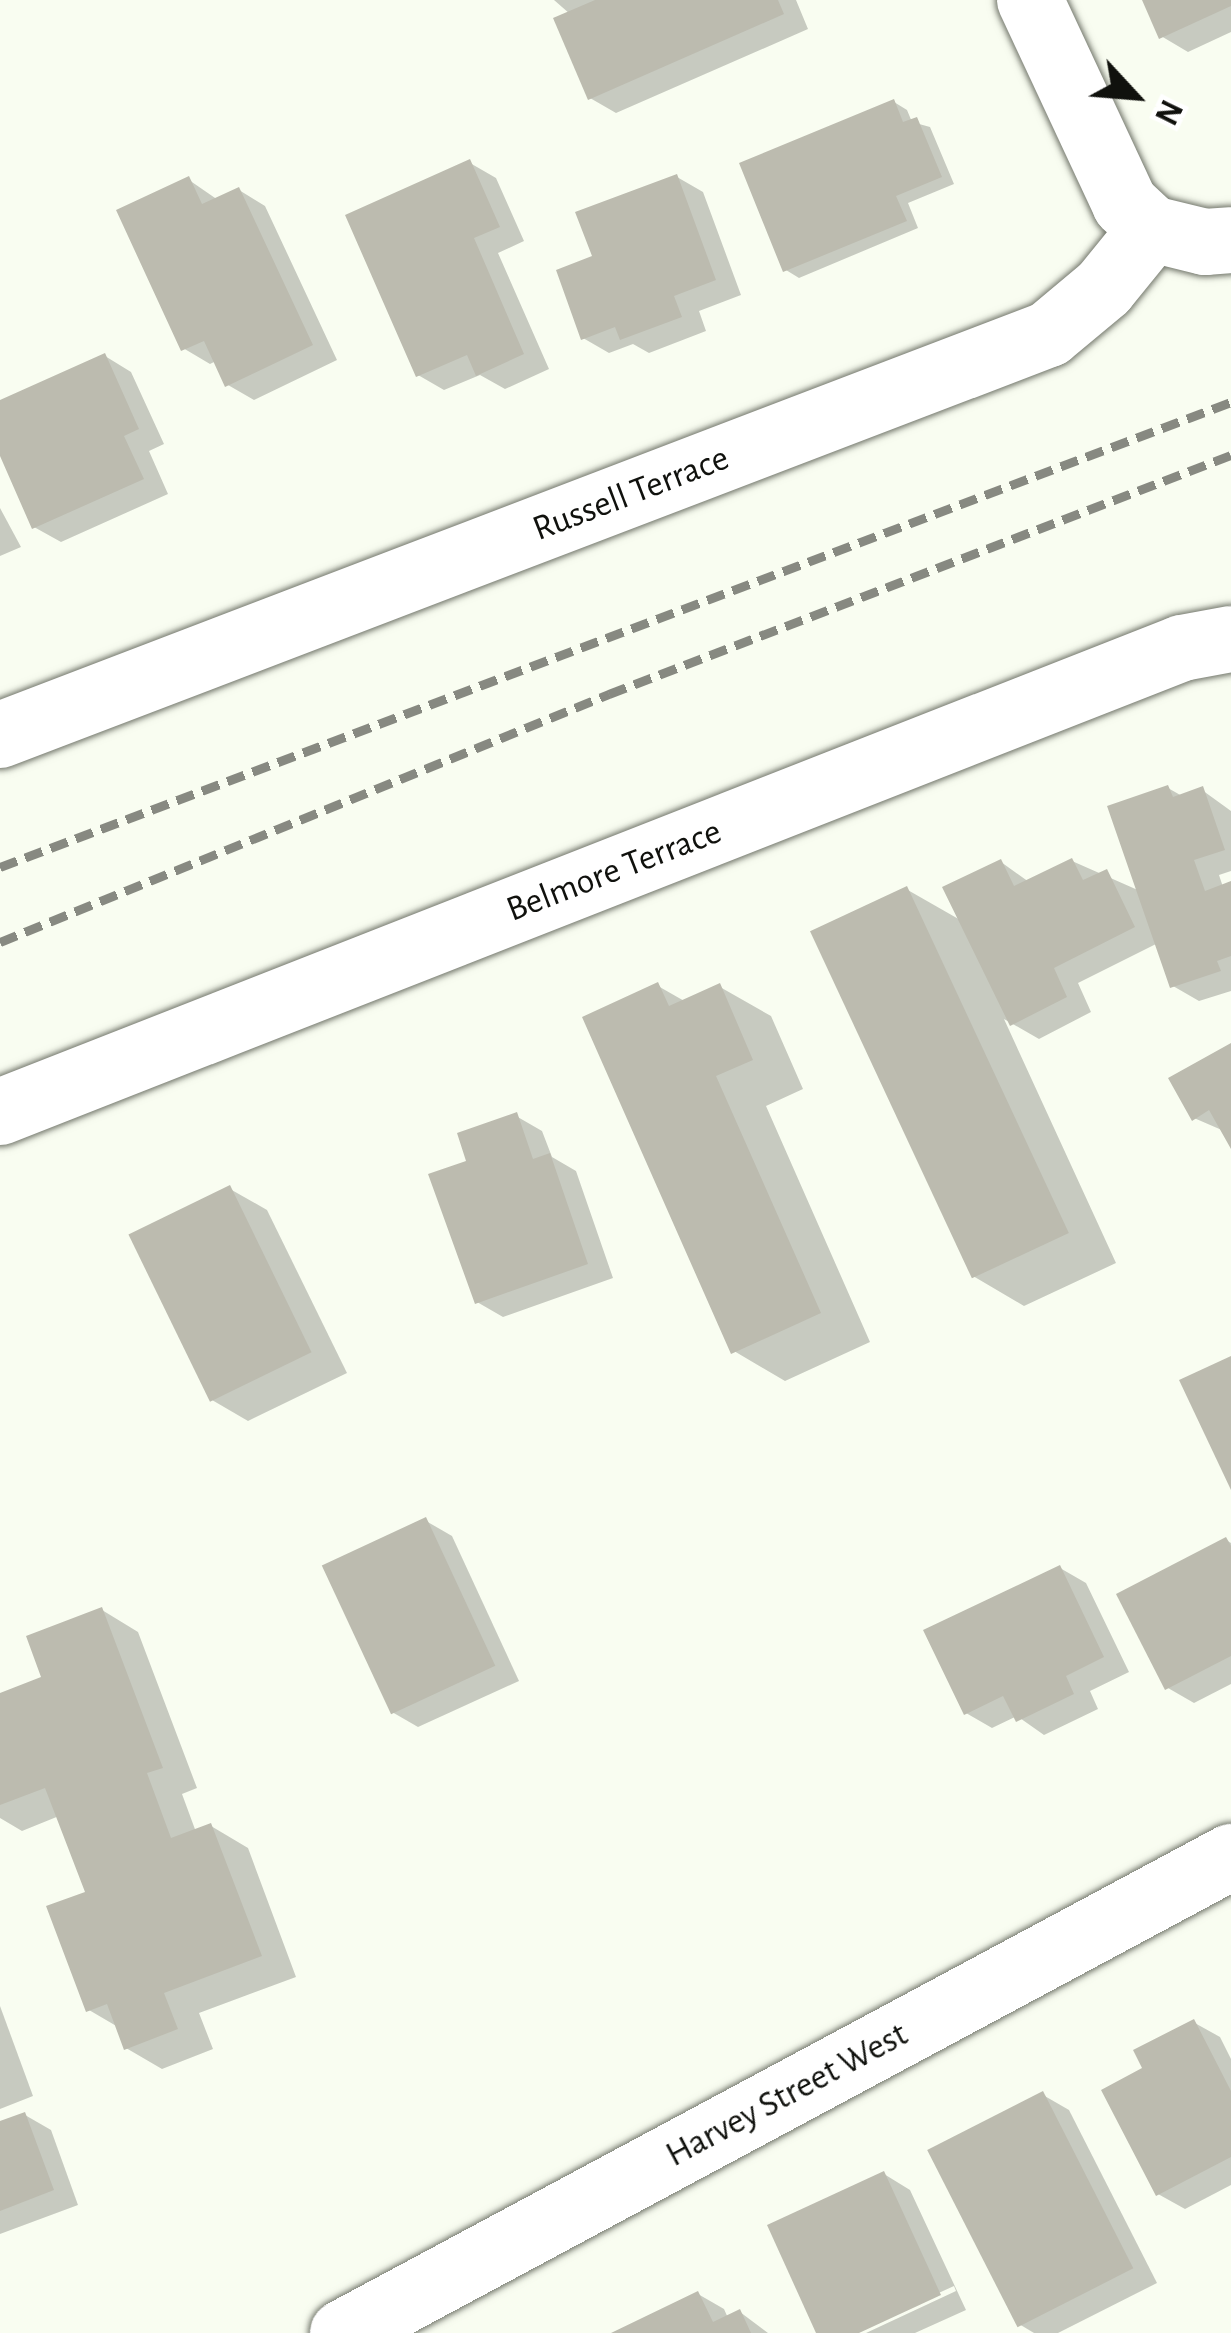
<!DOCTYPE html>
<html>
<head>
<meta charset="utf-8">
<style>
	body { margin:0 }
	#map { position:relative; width:1231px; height:2333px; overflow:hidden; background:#f9fdf1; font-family:"Alegreya Sans",sans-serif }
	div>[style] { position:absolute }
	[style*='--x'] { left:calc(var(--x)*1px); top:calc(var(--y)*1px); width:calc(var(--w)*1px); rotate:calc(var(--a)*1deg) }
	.shadow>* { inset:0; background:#0003 }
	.building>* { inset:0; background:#bcbbaf; transform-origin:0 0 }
	.roads { filter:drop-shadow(0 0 3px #73776c) drop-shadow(0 0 3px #73776c) }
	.minor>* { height:66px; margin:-33px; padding:0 33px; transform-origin:33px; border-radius:33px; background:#fff }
	.rail>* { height:9px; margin-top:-4.5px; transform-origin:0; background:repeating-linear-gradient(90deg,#878981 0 18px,transparent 0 27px) }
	span { translate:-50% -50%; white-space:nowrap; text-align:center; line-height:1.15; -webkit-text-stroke:9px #fff; paint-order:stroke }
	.street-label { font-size:36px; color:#10110d }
	.north { position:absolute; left:1075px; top:36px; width:120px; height:120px; -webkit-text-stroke:9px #fff; paint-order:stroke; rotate:116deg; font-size:33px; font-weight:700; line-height:48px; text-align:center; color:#10110d }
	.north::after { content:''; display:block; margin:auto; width:42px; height:54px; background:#10110d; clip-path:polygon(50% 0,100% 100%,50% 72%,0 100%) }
</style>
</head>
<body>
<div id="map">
	<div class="shadow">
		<i style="clip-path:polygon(554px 0,796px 0,808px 29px,616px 113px,590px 98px,570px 14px)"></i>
		<i style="clip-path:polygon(1145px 0,1231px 0,1231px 32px,1188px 52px,1161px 36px)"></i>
		<i style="clip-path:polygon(894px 102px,907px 110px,912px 122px,930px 127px,954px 184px,908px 203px,918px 228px,799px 278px,786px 270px)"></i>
		<i style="clip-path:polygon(470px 163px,496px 178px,524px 241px,498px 253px,549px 369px,505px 389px,480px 375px,444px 390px,418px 375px)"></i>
		<i style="clip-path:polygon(677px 177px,703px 192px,741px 295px,699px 311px,706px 331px,649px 353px,633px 344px,609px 353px,583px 338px,595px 257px)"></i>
		<i style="clip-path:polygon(189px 180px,218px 200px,239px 190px,265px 206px,337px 360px,254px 400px,228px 385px,216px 361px,210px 364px,183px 348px)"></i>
		<i style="clip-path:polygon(105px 356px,131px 372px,164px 444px,149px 451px,168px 494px,61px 542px,34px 527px,0 449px,0 403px)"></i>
		<i style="clip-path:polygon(0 508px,21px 547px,0 556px)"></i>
		<i style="clip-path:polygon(1168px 788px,1182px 796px,1202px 790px,1231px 811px,1231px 871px,1219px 875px,1223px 887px,1231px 884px,1231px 991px,1199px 1001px,1173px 986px,1158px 943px,1078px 983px,1091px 1012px,1039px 1039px,1004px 1019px,1116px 1263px,1024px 1306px,973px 1276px,906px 889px,962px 921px,1001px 862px,1029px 882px,1072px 861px,1140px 891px)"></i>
		<i style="clip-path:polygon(658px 986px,686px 1002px,720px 987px,771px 1016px,803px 1089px,766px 1106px,870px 1342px,785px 1381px,734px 1351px)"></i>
		<i style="clip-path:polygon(1231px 1047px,1231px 1143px,1224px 1131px,1194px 1118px)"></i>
		<i style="clip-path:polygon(516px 1116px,542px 1131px,552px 1157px,576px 1171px,613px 1278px,503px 1317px,477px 1302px,470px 1163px)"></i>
		<i style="clip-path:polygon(230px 1189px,267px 1210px,347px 1373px,248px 1421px,212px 1400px)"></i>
		<i style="clip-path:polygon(426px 1521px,452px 1536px,519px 1681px,418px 1727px,392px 1712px)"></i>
		<i style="clip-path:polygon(1226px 1540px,1231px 1543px,1231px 1684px,1194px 1703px,1168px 1688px)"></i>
		<i style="clip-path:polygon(1060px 1568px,1086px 1583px,1129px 1672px,1090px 1691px,1098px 1709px,1044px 1735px,1017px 1716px,992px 1728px,966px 1713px)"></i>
		<i style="clip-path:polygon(102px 1610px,138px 1632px,197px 1788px,182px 1794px,196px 1832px,211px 1826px,248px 1848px,296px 1977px,199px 2013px,213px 2049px,162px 2069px,126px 2048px,118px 2027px,89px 2010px,88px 1893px,59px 1816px,22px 1831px,0 1818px,0 1696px,45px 1678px)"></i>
		<i style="clip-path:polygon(0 2006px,33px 2096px,0 2109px)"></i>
		<i style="clip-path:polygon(1193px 2022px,1220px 2037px,1231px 2059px,1231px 2185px,1185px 2209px,1158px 2194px,1146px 2069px)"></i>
		<i style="clip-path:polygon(1043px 2095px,1069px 2110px,1157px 2283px,1058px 2333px,1034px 2333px,1019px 2324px)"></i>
		<i style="clip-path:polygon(25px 2115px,51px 2130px,78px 2205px,0 2234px,0 2124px)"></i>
		<i style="clip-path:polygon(884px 2174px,910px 2190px,966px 2310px,915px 2333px,866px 2333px,956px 2291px,954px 2286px,851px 2333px,820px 2333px)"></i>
		<i style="clip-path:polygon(698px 2294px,724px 2309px,728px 2318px,740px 2312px,768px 2333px,621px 2333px)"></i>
	</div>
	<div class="building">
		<i style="clip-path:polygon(595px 0,778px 0,784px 14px,588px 100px,553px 18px)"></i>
		<i style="clip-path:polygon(1142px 0,1231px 0,1231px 6px,1159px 39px)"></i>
		<i style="clip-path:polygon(894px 99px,903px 122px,917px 117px,942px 177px,896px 196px,907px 221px,783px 272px,739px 163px)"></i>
		<i style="clip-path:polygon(470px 159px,500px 227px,474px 238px,524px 354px,476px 376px,467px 355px,416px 377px,345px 215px)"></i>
		<i style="clip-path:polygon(677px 174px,716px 280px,674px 296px,682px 317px,620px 340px,615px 327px,581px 340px,556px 270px,592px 256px,575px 212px)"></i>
		<i style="clip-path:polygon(189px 176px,202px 204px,239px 187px,313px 345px,225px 387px,204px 341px,181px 351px,116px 210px)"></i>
		<i style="clip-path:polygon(105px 353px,139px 429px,124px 436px,144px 479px,32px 529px,0 456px,0 400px)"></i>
		<i style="clip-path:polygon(1168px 785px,1173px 797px,1203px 786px,1225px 850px,1194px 860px,1205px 891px,1231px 881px,1231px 956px,1217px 961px,1221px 971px,1170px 988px,1107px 806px)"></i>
		<i style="clip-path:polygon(1072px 858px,1083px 880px,1107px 869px,1135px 927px,1054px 968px,1067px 997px,1010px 1026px,942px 887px,1001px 859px,1014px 886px)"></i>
		<i style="left:907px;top:886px;width:383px;height:107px;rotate:65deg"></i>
		<i style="clip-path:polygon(658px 982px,669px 1006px,720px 983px,753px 1060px,716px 1076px,821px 1313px,731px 1354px,582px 1017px)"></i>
		<i style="clip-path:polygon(1231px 1043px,1231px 1149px,1209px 1110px,1192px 1121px,1168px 1078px)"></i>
		<i style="clip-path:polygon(517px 1112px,533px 1159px,550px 1153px,588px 1264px,475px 1304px,428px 1174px,466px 1161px,457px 1133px)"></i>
		<i style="left:230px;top:1185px;width:186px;height:113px;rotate:64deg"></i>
		<i style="clip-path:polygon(1231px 1356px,1231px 1490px,1179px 1380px)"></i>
		<i style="left:426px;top:1517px;width:164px;height:115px;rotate:65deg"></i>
		<i style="clip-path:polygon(1226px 1537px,1231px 1546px,1231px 1656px,1165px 1690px,1116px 1594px)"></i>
		<i style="clip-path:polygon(1060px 1565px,1104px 1657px,1066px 1676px,1074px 1694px,1016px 1722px,1003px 1696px,964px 1715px,923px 1630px)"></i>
		<i style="clip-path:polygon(102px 1607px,163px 1768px,147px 1773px,171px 1838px,211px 1823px,262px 1956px,164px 1993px,178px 2029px,124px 2050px,107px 2004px,86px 2012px,46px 1906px,85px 1892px,45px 1788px,0 1805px,0 1693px,41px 1677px,26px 1636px)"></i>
		<i style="clip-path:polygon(1194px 2019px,1231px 2091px,1231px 2157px,1156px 2196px,1101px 2090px,1142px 2068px,1133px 2050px)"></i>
		<i style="left:1043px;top:2091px;width:199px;height:130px;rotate:63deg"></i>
		<i style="clip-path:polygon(25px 2112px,54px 2190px,0 2211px,0 2121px)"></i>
		<i style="clip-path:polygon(884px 2171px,941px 2295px,859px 2333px,816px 2333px,767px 2225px)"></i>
		<i style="clip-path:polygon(698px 2291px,713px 2322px,740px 2309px,751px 2333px,611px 2333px)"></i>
	</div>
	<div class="roads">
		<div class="minor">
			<i style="--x:1030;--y:0;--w:225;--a:65"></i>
			<i style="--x:1125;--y:204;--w:37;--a:43"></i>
			<i style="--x:1152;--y:229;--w:55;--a:13.8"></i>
			<i style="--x:1205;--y:242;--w:26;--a:-4"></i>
			<i style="--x:0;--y:735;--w:1123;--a:-20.92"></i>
			<i style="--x:1049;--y:334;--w:72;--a:-39.9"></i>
			<i style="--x:1104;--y:288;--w:76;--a:-50.9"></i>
			<i style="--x:0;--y:1112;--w:1270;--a:-21.43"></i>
			<i style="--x:1182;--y:648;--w:50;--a:-10.4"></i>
			<i style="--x:343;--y:2333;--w:1008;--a:-28.19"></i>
		</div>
	</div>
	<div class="rail">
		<i style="--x:0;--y:867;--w:1316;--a:-20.69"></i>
		<i style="--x:0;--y:942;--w:658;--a:-22.16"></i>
		<i style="--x:609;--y:694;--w:666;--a:-21.02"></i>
	</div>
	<div class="street-label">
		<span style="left:631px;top:494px;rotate:-21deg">Russell Terrace</span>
		<span style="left:614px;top:871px;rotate:-21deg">Belmore Terrace</span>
		<span style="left:787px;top:2095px;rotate:-28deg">Harvey Street West</span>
	</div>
	<div class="north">N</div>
</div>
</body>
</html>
